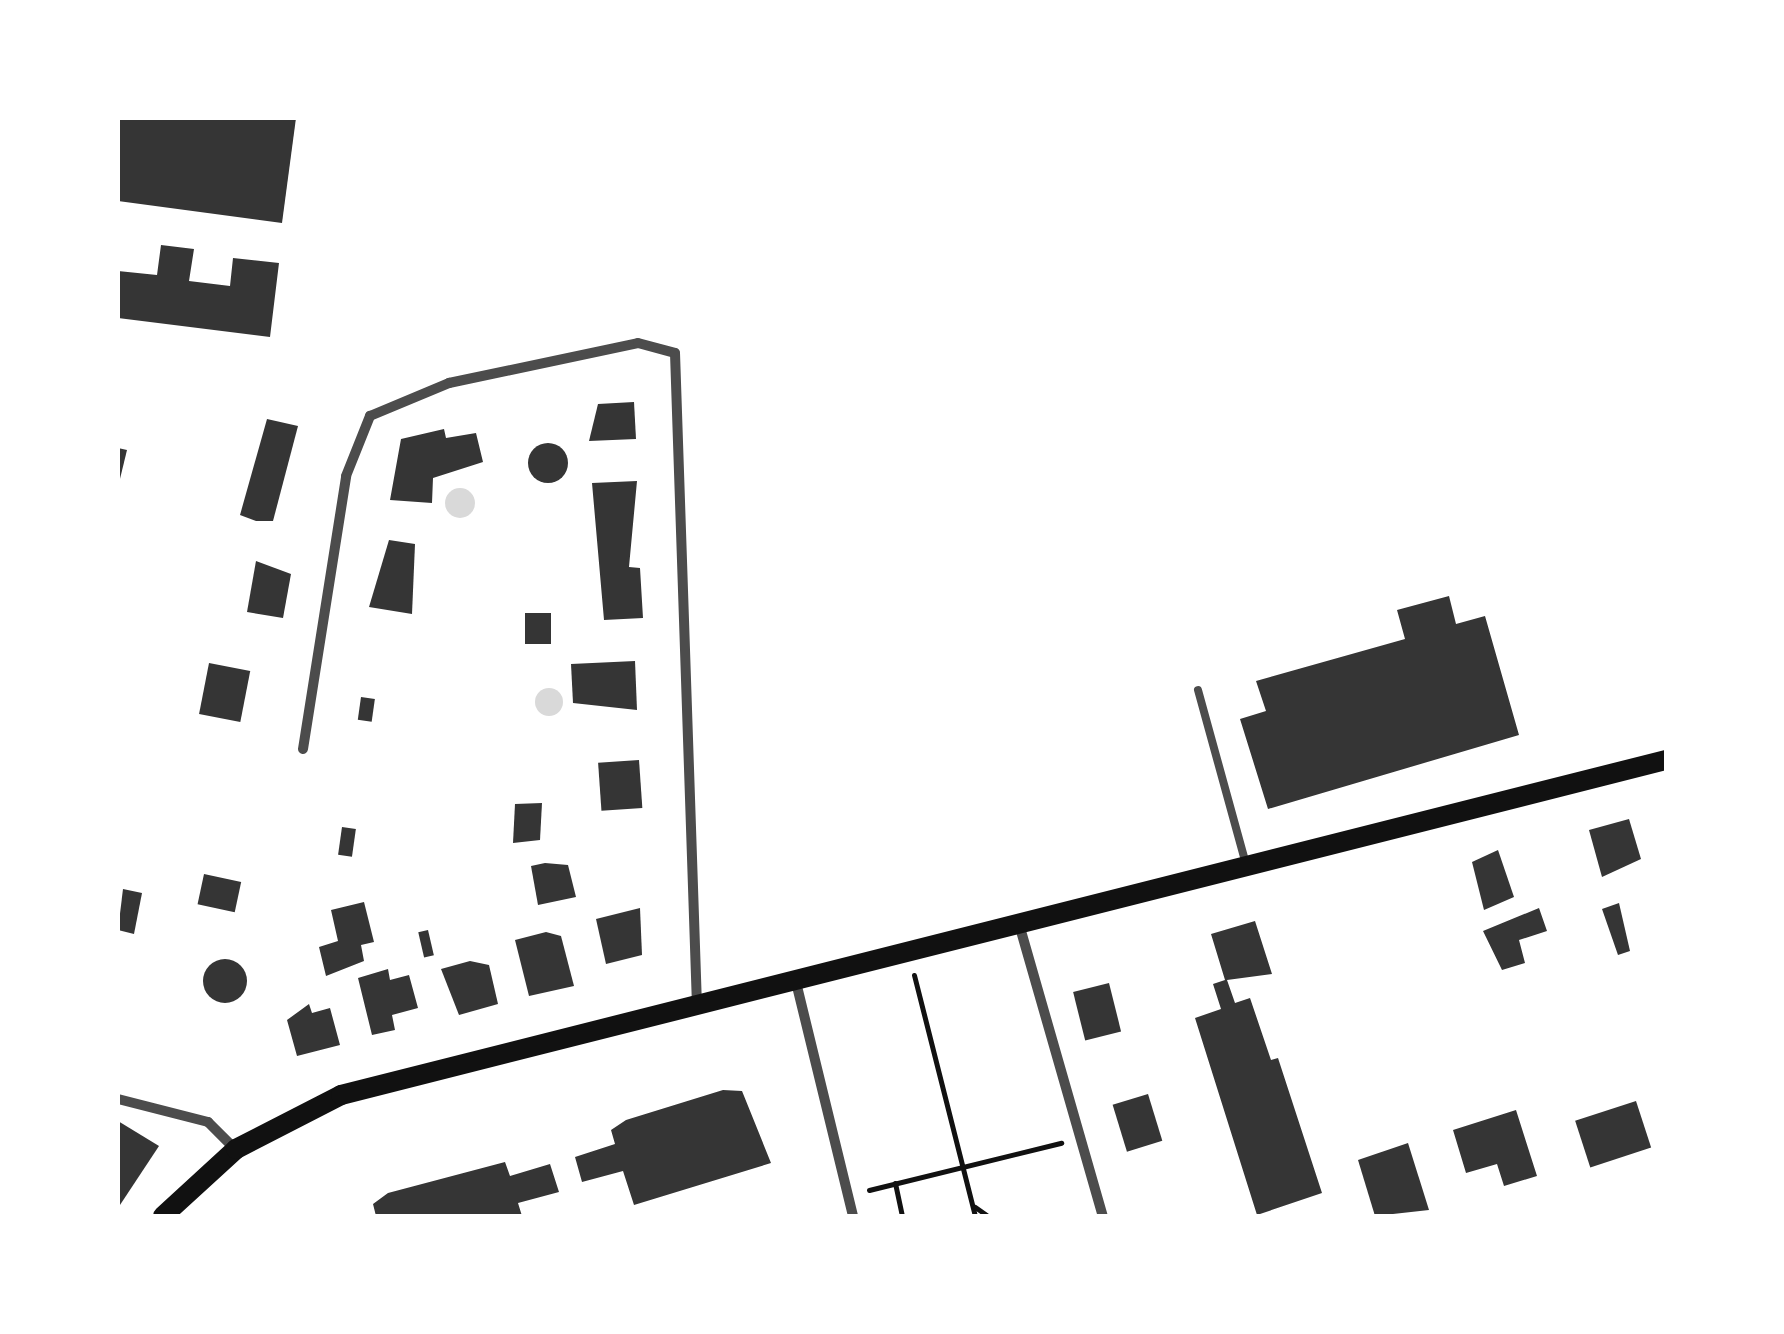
<!DOCTYPE html>
<html>
<head>
<meta charset="utf-8">
<style>
	body { margin:0 }
	#map { position:relative; width:1784px; height:1334px; overflow:hidden; background:#fff; font-family:"Golos Text",sans-serif }
	div>[style] { position:absolute }
	[style*='--x'] { left:calc(var(--x)*1px); top:calc(var(--y)*1px); width:calc(var(--w)*1px); rotate:calc(var(--a)*1deg) }
	.water>* { inset:0; background:#d9d9d9 }
	.round { border-radius:50% }
	.building>* { inset:0; background:#353535; transform-origin:0 0 }
	.path>* { height:5px; margin:-2.5px; padding:0 2.5px; transform-origin:2.5px; border-radius:2.5px; background:#111 }
	.service>* { height:8px; margin:-4px; padding:0 4px; transform-origin:4px; border-radius:4px; background:#4c4c4c }
	.minor>* { height:10px; margin:-5px; padding:0 5px; transform-origin:5px; border-radius:5px; background:#4c4c4c }
	.secondary>* { height:20px; margin:-10px; padding:0 10px; transform-origin:10px; border-radius:10px; background:#111 }
	span { translate:-50% -50%; white-space:nowrap; text-align:center; line-height:1.15; -webkit-text-stroke:8px #fff; paint-order:stroke }
	.frame { position:absolute; inset:0; border:120px solid #fff; pointer-events:none }
</style>
</head>
<body>
<div id="map">
	<div class="water">
		<i class="round" style="left:445px;top:488px;width:30px;height:30px"></i>
		<i class="round" style="left:535px;top:688px;width:28px;height:28px"></i>
	</div>
	<div class="building">
		<i style="clip-path:polygon(118px 118px,296px 118px,282px 223px,118px 201px)"></i>
		<i style="clip-path:polygon(161px 245px,194px 249px,189px 281px,230px 286px,233px 258px,279px 263px,270px 337px,118px 318px,118px 271px,157px 275px)"></i>
		<i style="clip-path:polygon(634px 402px,636px 439px,589px 441px,598px 404px)"></i>
		<i style="clip-path:polygon(267px 419px,298px 426px,273px 521px,256px 521px,240px 515px)"></i>
		<i style="clip-path:polygon(444px 429px,446px 438px,476px 433px,483px 462px,433px 478px,432px 503px,390px 500px,401px 439px)"></i>
		<i class="round" style="left:528px;top:443px;width:40px;height:40px"></i>
		<i style="clip-path:polygon(118px 448px,127px 450px,119px 483px,118px 483px)"></i>
		<i style="clip-path:polygon(637px 481px,629px 567px,640px 568px,643px 618px,604px 620px,592px 483px)"></i>
		<i style="clip-path:polygon(389px 540px,415px 544px,412px 614px,369px 607px)"></i>
		<i style="clip-path:polygon(256px 561px,291px 574px,283px 618px,247px 612px)"></i>
		<i style="clip-path:polygon(1449px 596px,1456px 624px,1485px 616px,1519px 735px,1268px 809px,1240px 719px,1266px 711px,1256px 681px,1405px 639px,1397px 610px)"></i>
		<i style="left:525px;top:613px;width:26px;height:31px"></i>
		<i style="clip-path:polygon(635px 661px,637px 710px,573px 703px,571px 664px)"></i>
		<i style="left:209px;top:663px;width:42px;height:52px;rotate:11deg"></i>
		<i style="left:361px;top:697px;width:14px;height:23px;rotate:8deg"></i>
		<i style="left:639px;top:760px;width:48px;height:41px;rotate:86deg"></i>
		<i style="clip-path:polygon(542px 803px,540px 840px,513px 843px,515px 804px)"></i>
		<i style="clip-path:polygon(1629px 819px,1641px 859px,1602px 877px,1589px 830px)"></i>
		<i style="left:342px;top:827px;width:14px;height:28px;rotate:8deg"></i>
		<i style="clip-path:polygon(1498px 850px,1514px 897px,1484px 910px,1472px 862px)"></i>
		<i style="clip-path:polygon(545px 863px,568px 865px,576px 897px,538px 905px,531px 866px)"></i>
		<i style="left:204px;top:874px;width:38px;height:31px;rotate:12deg"></i>
		<i style="clip-path:polygon(123px 889px,142px 893px,134px 934px,118px 930px)"></i>
		<i style="clip-path:polygon(364px 902px,374px 942px,361px 945px,364px 961px,326px 976px,319px 947px,338px 941px,331px 910px)"></i>
		<i style="clip-path:polygon(1619px 903px,1630px 951px,1618px 955px,1602px 909px)"></i>
		<i style="clip-path:polygon(640px 908px,642px 955px,606px 964px,596px 919px)"></i>
		<i style="clip-path:polygon(1539px 908px,1547px 931px,1519px 940px,1525px 963px,1502px 970px,1483px 931px)"></i>
		<i style="clip-path:polygon(1255px 921px,1272px 974px,1227px 980px,1235px 1003px,1250px 998px,1271px 1060px,1278px 1058px,1322px 1193px,1257px 1215px,1195px 1018px,1221px 1009px,1213px 984px,1225px 980px,1211px 934px)"></i>
		<i style="left:428px;top:930px;width:26px;height:10px;rotate:77deg"></i>
		<i style="clip-path:polygon(546px 932px,561px 936px,574px 986px,529px 996px,515px 940px)"></i>
		<i class="round" style="left:203px;top:959px;width:44px;height:44px"></i>
		<i style="clip-path:polygon(470px 961px,489px 965px,498px 1004px,459px 1015px,441px 969px)"></i>
		<i style="clip-path:polygon(388px 969px,390px 980px,409px 975px,418px 1008px,392px 1015px,395px 1030px,372px 1035px,358px 978px)"></i>
		<i style="left:1109px;top:983px;width:50px;height:37px;rotate:76deg"></i>
		<i style="clip-path:polygon(309px 1004px,312px 1013px,330px 1008px,340px 1045px,297px 1056px,287px 1020px)"></i>
		<i style="clip-path:polygon(723px 1090px,742px 1091px,771px 1163px,634px 1205px,623px 1171px,582px 1182px,575px 1157px,615px 1144px,611px 1130px,626px 1120px)"></i>
		<i style="left:1148px;top:1094px;width:49px;height:37px;rotate:73deg"></i>
		<i style="left:1636px;top:1101px;width:49px;height:64px;rotate:72deg"></i>
		<i style="clip-path:polygon(1516px 1110px,1537px 1176px,1504px 1186px,1497px 1164px,1466px 1173px,1453px 1130px)"></i>
		<i style="clip-path:polygon(118px 1121px,159px 1146px,118px 1208px)"></i>
		<i style="clip-path:polygon(1408px 1143px,1429px 1210px,1375px 1216px,1358px 1160px)"></i>
		<i style="clip-path:polygon(505px 1162px,510px 1176px,550px 1164px,559px 1192px,518px 1203px,522px 1216px,376px 1216px,373px 1204px,388px 1193px)"></i>
	</div>
	<div class="path">
		<i style="--x:914;--y:975;--w:249;--a:75.8"></i>
		<i style="--x:895;--y:1183;--w:34;--a:78"></i>
		<i style="--x:869;--y:1190;--w:198;--a:-13.8"></i>
		<i style="--x:975;--y:1207;--w:16;--a:35"></i>
	</div>
	<div class="service">
		<i style="--x:1198;--y:690;--w:177;--a:74.6"></i>
	</div>
	<div class="minor">
		<i style="--x:303;--y:749;--w:276;--a:-81"></i>
		<i style="--x:346;--y:476;--w:65;--a:-68.2"></i>
		<i style="--x:370;--y:416;--w:86;--a:-22.7"></i>
		<i style="--x:449;--y:383;--w:193;--a:-11.9"></i>
		<i style="--x:638;--y:343;--w:38;--a:15"></i>
		<i style="--x:675;--y:353;--w:652;--a:88.07"></i>
		<i style="--x:1019;--y:924;--w:304;--a:74"></i>
		<i style="--x:795;--y:978;--w:245;--a:76.3"></i>
		<i style="--x:118;--y:1099;--w:93;--a:14.3"></i>
		<i style="--x:208;--y:1122;--w:38;--a:45"></i>
	</div>
	<div class="secondary">
		<i style="--x:163;--y:1216;--w:99;--a:-42.5"></i>
		<i style="--x:236;--y:1149;--w:118;--a:-27.2"></i>
		<i style="--x:341;--y:1095;--w:1367;--a:-14.19"></i>
	</div>
	<div class="frame"></div>
</div>
</body>
</html>
